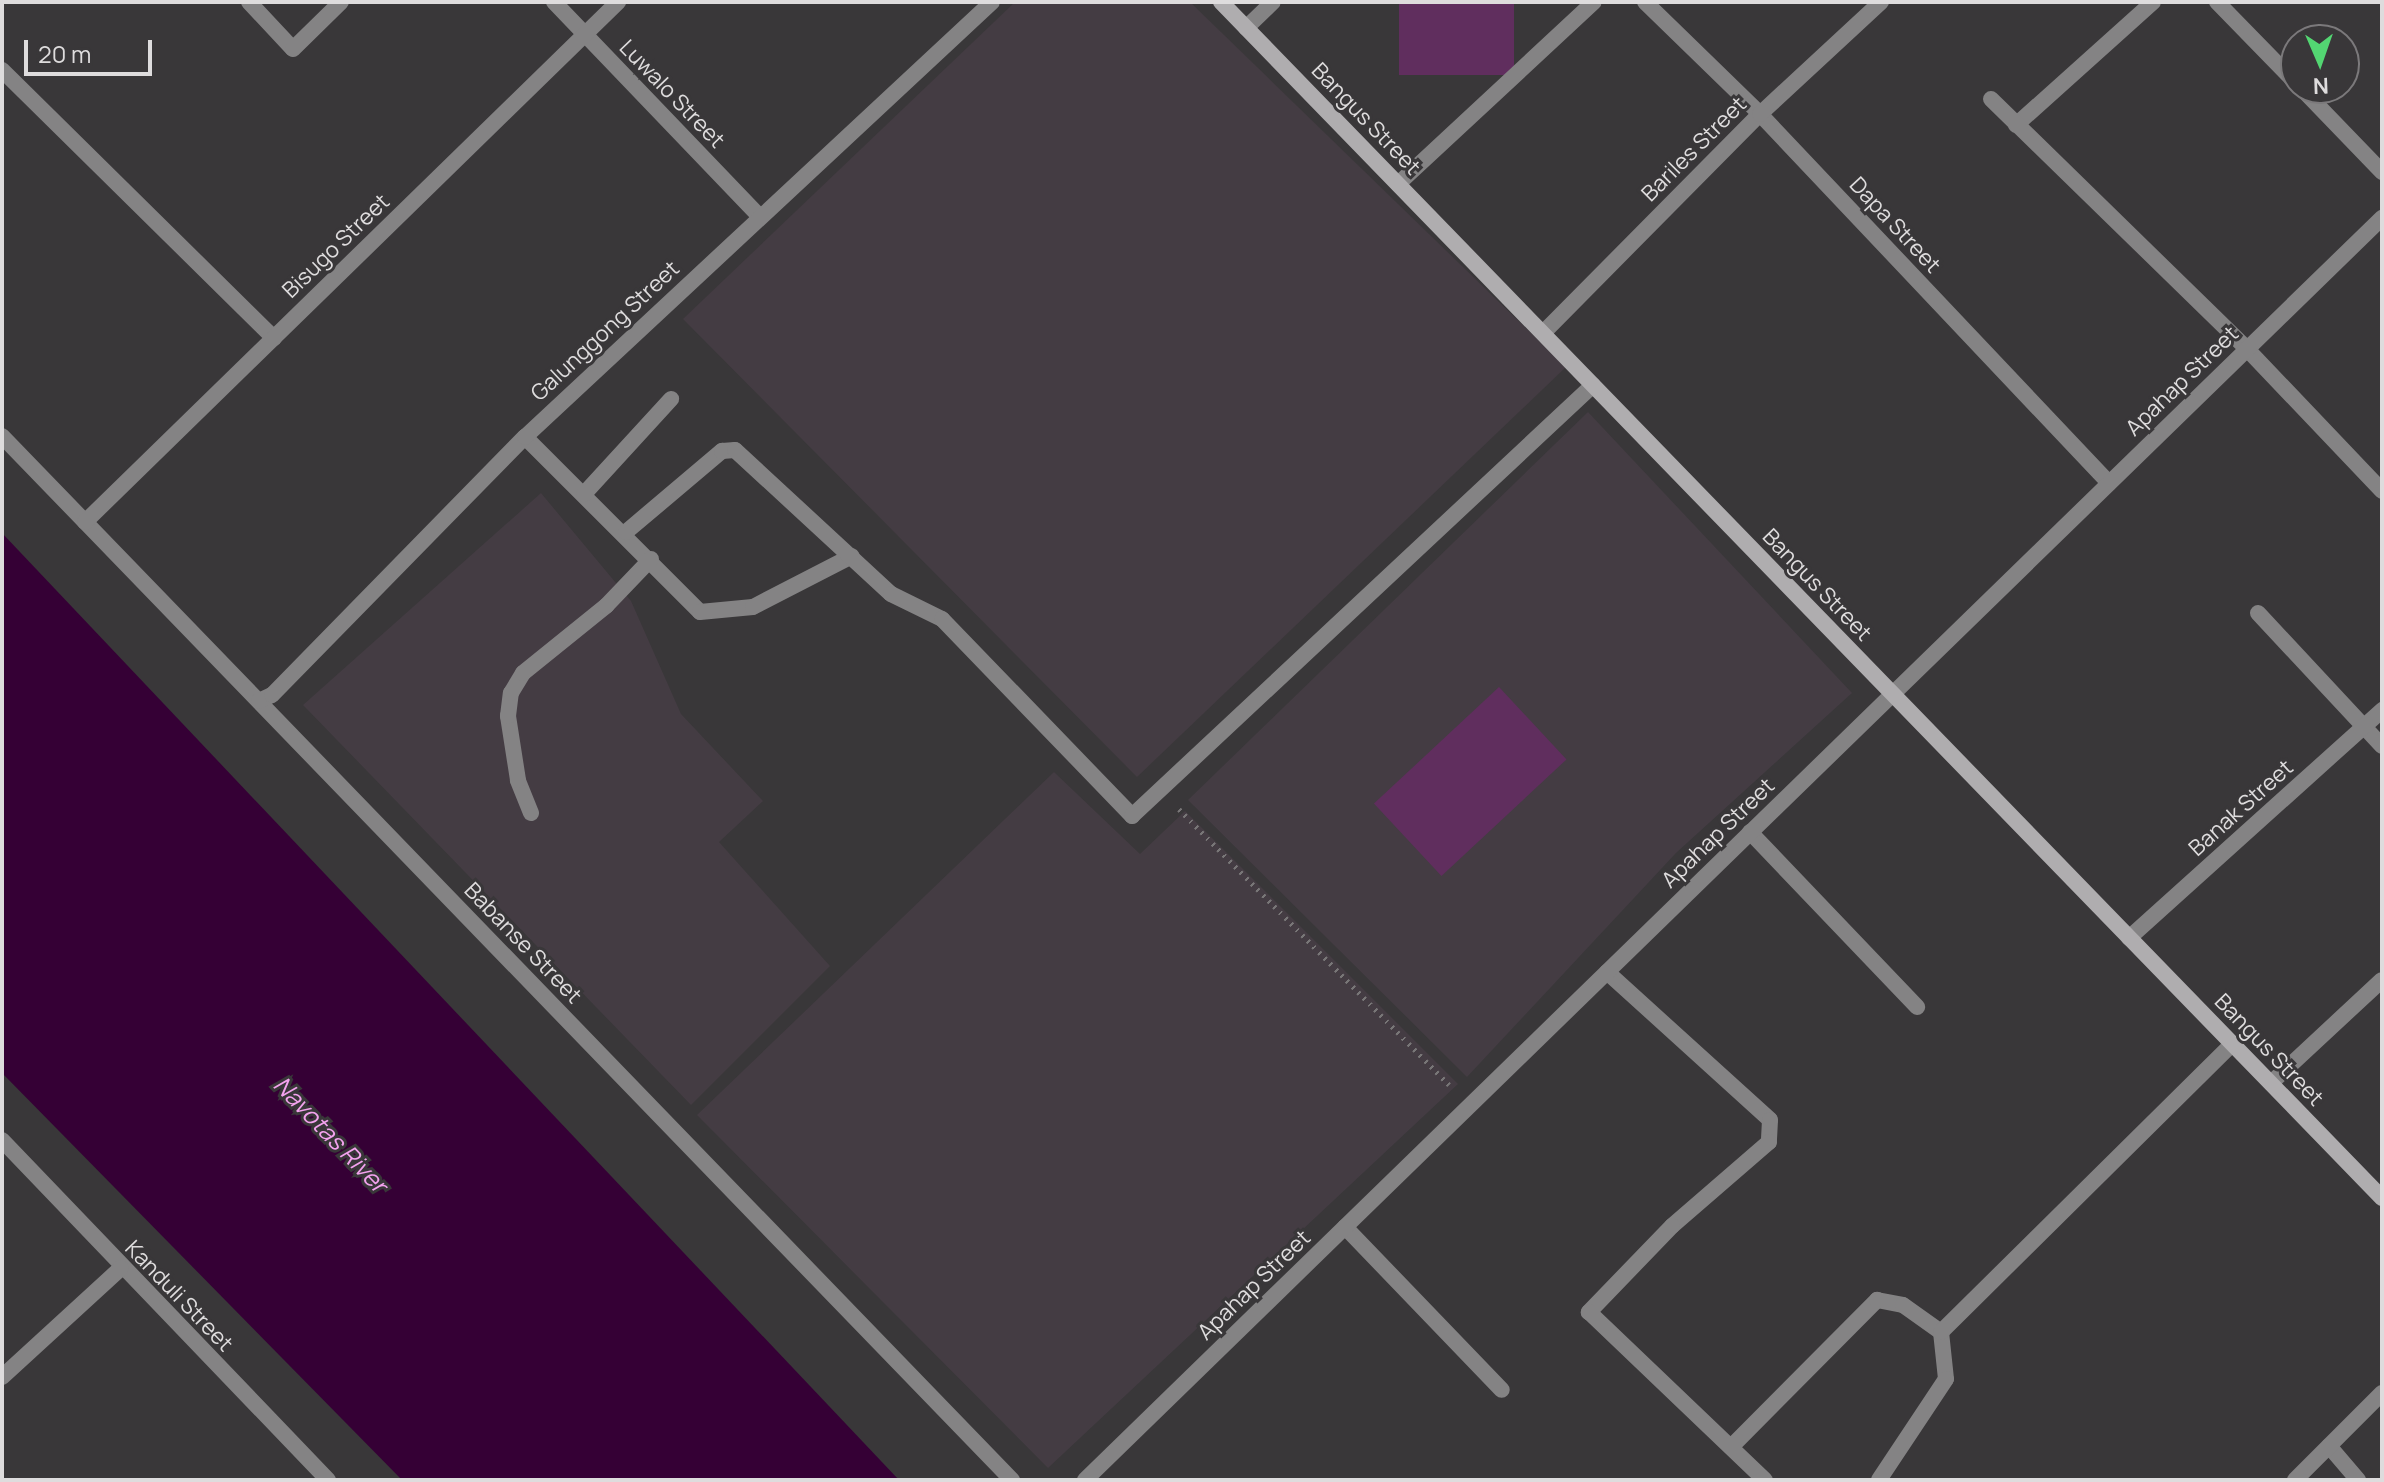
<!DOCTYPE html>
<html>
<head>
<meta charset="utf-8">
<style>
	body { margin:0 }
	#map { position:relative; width:2384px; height:1482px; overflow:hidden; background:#393739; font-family:Manrope,sans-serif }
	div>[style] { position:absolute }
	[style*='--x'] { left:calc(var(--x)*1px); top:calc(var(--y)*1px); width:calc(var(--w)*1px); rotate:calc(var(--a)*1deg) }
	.built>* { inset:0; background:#443c43 }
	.green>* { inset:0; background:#602e5e; transform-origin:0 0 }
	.water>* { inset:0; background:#350035 }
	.path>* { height:5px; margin-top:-2.5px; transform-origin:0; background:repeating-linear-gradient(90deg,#787677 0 2px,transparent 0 8px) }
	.lane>* { height:16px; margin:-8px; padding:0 8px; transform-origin:8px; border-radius:8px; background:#848384 }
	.street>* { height:16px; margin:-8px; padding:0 8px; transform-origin:8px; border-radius:8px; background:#848384 }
	.secondary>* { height:16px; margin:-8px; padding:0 8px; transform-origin:8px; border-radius:8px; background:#afadaf }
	span { translate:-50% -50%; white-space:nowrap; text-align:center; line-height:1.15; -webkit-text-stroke:6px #393739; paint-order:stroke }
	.street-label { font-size:22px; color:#dedcdd }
	.water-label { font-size:24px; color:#f3a2ee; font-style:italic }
	.frame { position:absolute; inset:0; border:4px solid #dedcdd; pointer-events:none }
	.north { position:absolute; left:2280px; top:24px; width:80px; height:80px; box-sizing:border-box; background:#393739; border:2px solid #7b797b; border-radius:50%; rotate:178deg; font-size:22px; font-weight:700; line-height:32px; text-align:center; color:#dedcdd }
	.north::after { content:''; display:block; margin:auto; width:28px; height:36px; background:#53d672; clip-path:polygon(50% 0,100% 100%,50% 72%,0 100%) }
	.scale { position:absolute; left:24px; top:40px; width:128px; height:36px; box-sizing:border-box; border:4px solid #dedcdd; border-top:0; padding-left:10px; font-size:24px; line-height:28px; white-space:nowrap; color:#dedcdd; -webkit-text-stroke:6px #393739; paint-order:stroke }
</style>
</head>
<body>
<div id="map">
	<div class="built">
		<i style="clip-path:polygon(1015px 2px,1190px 2px,1566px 367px,1137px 777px,683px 319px)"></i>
		<i style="clip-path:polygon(1588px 412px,1852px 693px,1676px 853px,1467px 1077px,1188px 800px)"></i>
		<i style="clip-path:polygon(541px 493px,631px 601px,681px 714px,763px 801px,719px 842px,830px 966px,691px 1105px,303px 705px)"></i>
		<i style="clip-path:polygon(1054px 772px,1140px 854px,1185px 811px,1458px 1084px,1048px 1468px,697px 1115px)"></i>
	</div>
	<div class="green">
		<i style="left:1399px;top:2px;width:115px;height:73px"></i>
		<i style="left:1499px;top:687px;width:99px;height:171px;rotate:47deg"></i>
	</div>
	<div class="water">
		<i style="clip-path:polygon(2px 533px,899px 1480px,402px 1480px,2px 1073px)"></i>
	</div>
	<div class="path">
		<i style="--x:1179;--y:809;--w:386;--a:45.6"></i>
	</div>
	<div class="lane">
		<i style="--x:2016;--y:125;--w:184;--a:-41.9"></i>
		<i style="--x:525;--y:437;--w:247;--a:45"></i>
		<i style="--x:700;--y:612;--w:53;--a:-5.4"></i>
		<i style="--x:753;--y:607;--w:111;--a:-27.3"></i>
		<i style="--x:584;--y:494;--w:129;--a:-47.5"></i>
		<i style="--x:626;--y:532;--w:126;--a:-40.2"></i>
		<i style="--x:722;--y:451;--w:13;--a:-4"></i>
		<i style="--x:735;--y:450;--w:212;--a:42.7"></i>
		<i style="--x:891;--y:594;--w:57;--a:26.1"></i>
		<i style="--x:942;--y:619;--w:274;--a:46"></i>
		<i style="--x:531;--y:813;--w:35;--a:-112"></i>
		<i style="--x:518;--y:780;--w:65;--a:-98.9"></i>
		<i style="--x:508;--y:716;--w:23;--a:-83"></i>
		<i style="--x:511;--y:693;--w:23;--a:-59"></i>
		<i style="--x:523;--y:673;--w:107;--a:-38.9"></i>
		<i style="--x:606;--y:606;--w:65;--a:-46.2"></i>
		<i style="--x:1732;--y:1446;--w:206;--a:-45.2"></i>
		<i style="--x:1877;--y:1300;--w:26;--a:11"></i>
		<i style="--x:1903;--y:1305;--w:47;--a:35.4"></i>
		<i style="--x:1941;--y:1332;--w:47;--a:83.9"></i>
		<i style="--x:1946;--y:1379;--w:121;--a:123.6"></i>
		<i style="--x:2329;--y:1446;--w:45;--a:49.5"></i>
	</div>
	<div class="street">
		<i style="--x:249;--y:2;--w:64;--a:46.9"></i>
		<i style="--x:293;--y:49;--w:67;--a:-44.4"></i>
		<i style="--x:554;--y:2;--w:296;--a:46.2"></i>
		<i style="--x:1645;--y:2;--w:161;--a:44.2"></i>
		<i style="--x:1760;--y:114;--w:508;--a:46.6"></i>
		<i style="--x:2217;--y:2;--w:113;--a:45.7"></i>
		<i style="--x:1246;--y:28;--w:37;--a:-44"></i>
		<i style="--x:2;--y:70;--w:382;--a:44.6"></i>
		<i style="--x:2301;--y:88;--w:117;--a:46"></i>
		<i style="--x:1991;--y:99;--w:358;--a:44.3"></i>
		<i style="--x:2247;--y:349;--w:196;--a:46.4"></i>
		<i style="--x:1398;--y:184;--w:267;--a:-42.9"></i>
		<i style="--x:1543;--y:333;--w:308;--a:-45.3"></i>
		<i style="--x:1760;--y:114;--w:165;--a:-42.8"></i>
		<i style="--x:2;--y:436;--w:1453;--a:45.95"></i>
		<i style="--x:85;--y:522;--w:745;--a:-44.29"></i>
		<i style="--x:2258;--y:613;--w:182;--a:47"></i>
		<i style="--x:259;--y:701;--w:14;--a:-25"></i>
		<i style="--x:272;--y:695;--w:361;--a:-45.6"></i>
		<i style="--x:525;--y:437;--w:638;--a:-42.97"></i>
		<i style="--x:1132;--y:816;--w:631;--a:-43.07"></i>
		<i style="--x:1750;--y:832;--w:242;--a:46.3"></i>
		<i style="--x:2129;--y:938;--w:341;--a:-42"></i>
		<i style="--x:1607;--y:972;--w:220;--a:42.2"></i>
		<i style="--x:1770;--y:1120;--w:22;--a:93"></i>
		<i style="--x:1769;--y:1142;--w:128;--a:139.1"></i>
		<i style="--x:1672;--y:1226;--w:120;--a:134"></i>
		<i style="--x:1589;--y:1312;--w:243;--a:43.7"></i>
		<i style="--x:2271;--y:1083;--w:151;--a:-42.9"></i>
		<i style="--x:2;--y:1140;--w:471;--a:46.2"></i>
		<i style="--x:1345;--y:1227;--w:226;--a:46.1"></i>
		<i style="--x:1941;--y:1332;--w:409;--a:-44.7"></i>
		<i style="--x:2;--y:1377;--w:161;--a:-42.5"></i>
		<i style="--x:1085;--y:1480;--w:1810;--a:-44.22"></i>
		<i style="--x:2295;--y:1480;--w:123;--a:-45"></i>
	</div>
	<div class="secondary">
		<i style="--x:1221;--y:2;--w:1667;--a:45.85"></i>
	</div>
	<div class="street-label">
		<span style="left:672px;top:94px;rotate:46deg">Luwalo Street</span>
		<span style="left:1366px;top:119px;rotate:46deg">Bangus Street</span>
		<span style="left:1694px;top:149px;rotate:-45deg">Bariles Street</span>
		<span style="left:1895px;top:225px;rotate:47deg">Dapa Street</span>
		<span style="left:336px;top:246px;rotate:-44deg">Bisugo Street</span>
		<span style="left:605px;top:331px;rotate:-43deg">Galunggong Street</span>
		<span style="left:2182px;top:381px;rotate:-44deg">Apahap Street</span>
		<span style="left:1817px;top:585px;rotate:46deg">Bangus Street</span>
		<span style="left:2241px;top:808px;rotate:-42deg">Banak Street</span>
		<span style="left:1718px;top:833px;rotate:-44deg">Apahap Street</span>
		<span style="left:523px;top:943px;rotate:46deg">Babanse Street</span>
		<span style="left:2269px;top:1050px;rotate:46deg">Bangus Street</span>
		<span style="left:1254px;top:1285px;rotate:-44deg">Apahap Street</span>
		<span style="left:179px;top:1296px;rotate:46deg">Kanduli Street</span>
	</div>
	<div class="water-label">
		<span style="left:331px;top:1134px;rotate:46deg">Navotas River</span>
	</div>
	<div class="frame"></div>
	<div class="north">N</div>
	<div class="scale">20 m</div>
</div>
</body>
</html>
